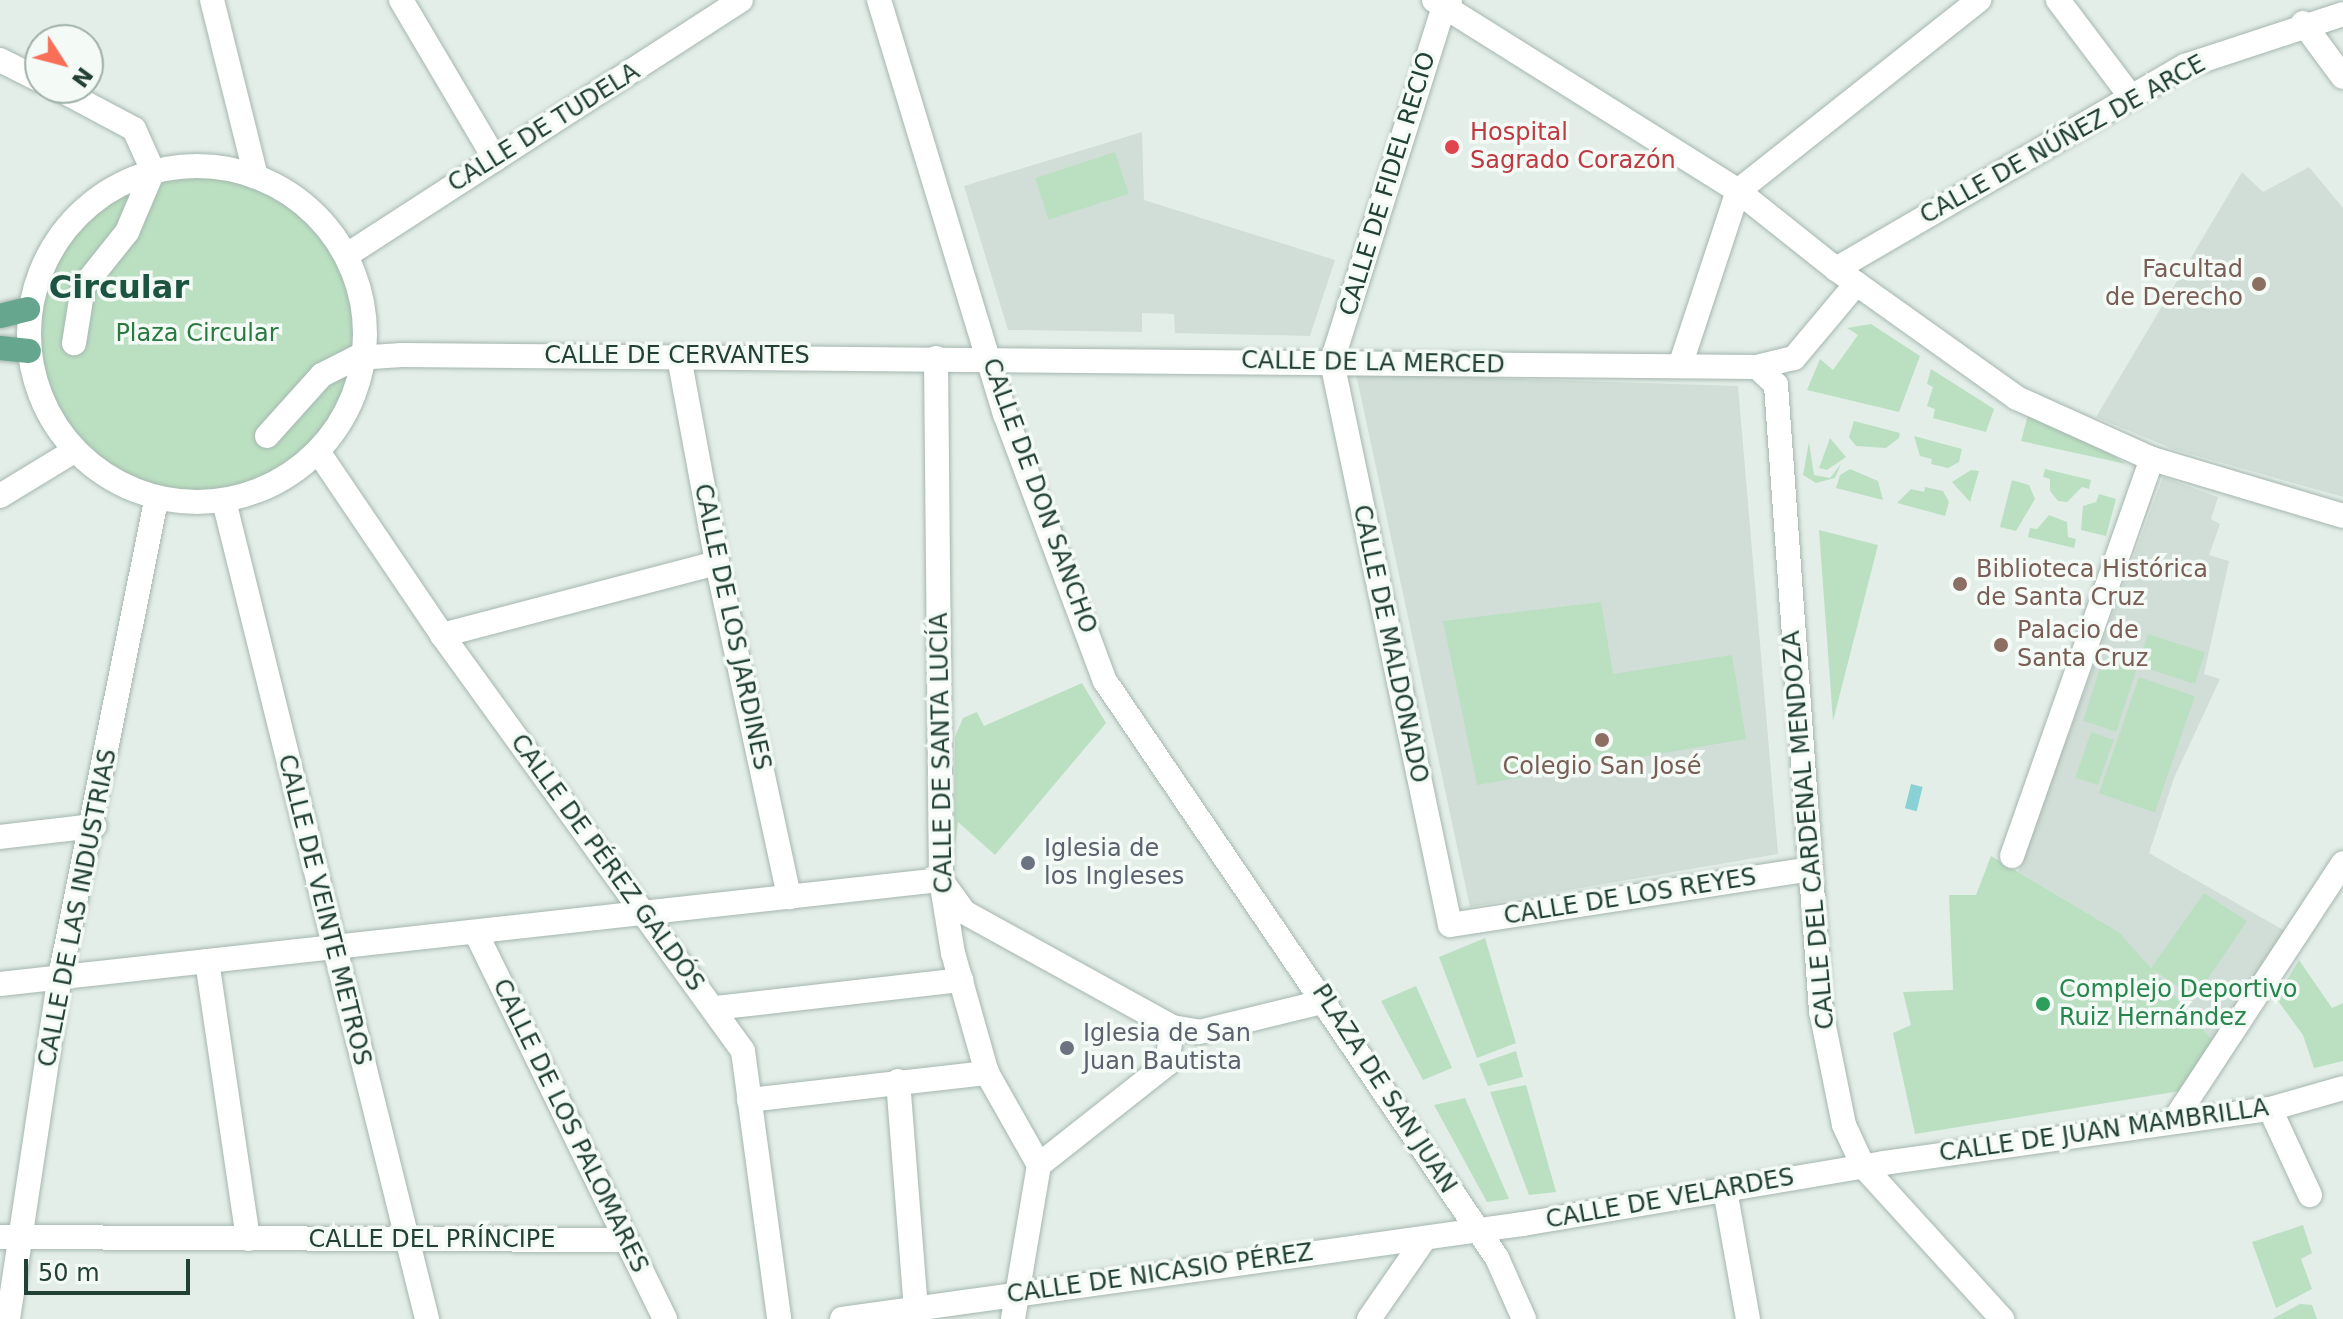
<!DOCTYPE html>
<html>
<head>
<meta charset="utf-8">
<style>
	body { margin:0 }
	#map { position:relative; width:2343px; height:1319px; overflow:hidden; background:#e3eee8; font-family:"DejaVu Sans",sans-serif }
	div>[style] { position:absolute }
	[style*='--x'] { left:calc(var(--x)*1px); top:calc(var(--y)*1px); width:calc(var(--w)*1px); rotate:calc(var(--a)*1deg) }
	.built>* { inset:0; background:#d1ded7 }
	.green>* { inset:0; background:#bbe0c1; transform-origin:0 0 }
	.round { border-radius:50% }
	.water>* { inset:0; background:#89d1d5; transform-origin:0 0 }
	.roads { filter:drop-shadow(0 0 2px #a5b6af) drop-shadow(0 0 2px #a5b6af) }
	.minor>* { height:24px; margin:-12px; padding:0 12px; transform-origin:12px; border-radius:12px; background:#fff }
	.minor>.ring { margin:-12px; padding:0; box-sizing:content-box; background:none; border:24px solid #fff; border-radius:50% }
	.major>* { height:24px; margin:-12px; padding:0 12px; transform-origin:12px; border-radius:12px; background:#66a58e }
	.dots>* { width:22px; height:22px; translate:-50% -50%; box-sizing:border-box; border:4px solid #f4faf6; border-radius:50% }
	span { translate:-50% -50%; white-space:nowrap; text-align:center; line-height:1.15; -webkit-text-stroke:7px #f4faf6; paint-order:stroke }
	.street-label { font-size:24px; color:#224035 }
	.health-label { font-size:24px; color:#be3a42 }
	.left { translate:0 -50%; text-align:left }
	.education-label { font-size:24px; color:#785e54 }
	.right { translate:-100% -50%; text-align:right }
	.park-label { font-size:24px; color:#2a7940 }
	.worship-label { font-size:24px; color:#5b616d }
	.leisure-label { font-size:24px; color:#27864d }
	.district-label { font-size:32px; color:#1c5441; font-weight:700 }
	.north { position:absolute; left:24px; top:24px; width:80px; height:80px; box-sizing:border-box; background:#f4faf6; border:2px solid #a0b0a9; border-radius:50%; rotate:126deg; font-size:22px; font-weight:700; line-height:32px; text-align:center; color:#224035 }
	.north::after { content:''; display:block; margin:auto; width:28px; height:36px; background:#f86e57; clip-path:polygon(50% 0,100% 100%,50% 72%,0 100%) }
	.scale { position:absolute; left:24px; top:1259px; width:166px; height:36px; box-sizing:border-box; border:4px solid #224035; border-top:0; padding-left:10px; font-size:24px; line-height:28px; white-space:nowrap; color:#224035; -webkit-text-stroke:6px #f4faf6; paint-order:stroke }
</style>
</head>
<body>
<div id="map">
	<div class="built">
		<i style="clip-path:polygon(1142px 132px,1144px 200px,1335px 260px,1310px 336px,1175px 333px,1174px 314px,1142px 313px,1142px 332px,1008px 330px,964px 186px)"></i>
		<i style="clip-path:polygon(2309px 167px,2343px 208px,2343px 497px,2173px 449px,2096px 417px,2242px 172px,2263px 192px)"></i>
		<i style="clip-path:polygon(1356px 374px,1738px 386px,1778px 854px,1470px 907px)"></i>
		<i style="clip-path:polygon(2163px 477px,2218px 497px,2211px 519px,2220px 524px,2209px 555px,2229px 561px,2204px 674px,2220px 679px,2174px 778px,2149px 853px,2285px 931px,2213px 1041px,2119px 932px,2018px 872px)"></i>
	</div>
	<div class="green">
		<i style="left:1115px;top:152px;width:44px;height:84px;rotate:72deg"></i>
		<i class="round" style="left:36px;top:173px;width:322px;height:322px"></i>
		<i style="clip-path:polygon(1871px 324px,1920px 356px,1899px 412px,1807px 390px,1820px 359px,1833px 370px,1858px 335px,1847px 328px)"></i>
		<i style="clip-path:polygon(1931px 369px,1994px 409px,1986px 432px,1933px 418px,1935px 409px,1927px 406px,1933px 387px,1927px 384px)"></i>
		<i style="clip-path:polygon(2028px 415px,2108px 452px,2126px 464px,2021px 441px)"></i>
		<i style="clip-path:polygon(1854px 421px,1900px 433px,1899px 438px,1886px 448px,1856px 446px,1849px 437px)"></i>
		<i style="clip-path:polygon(1914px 436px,1962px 449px,1959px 462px,1948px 468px,1931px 464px,1932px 459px,1920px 456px)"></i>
		<i style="clip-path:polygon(1830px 438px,1846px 457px,1827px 470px,1819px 468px)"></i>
		<i style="clip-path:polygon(1809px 442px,1814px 475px,1830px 478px,1841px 464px,1835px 478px,1816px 483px,1803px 475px)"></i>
		<i style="clip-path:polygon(1850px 469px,1878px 481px,1883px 500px,1836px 488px,1840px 475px)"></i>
		<i style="clip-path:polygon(2045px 469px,2091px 480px,2089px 489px,2082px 487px,2067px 502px,2058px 501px,2050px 491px,2050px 479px,2043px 477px)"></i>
		<i style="clip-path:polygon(1971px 470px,1979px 471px,1970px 502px,1952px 482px)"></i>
		<i style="clip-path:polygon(2012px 480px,2029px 485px,2035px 499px,2016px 531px,2000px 527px)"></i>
		<i style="clip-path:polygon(1925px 487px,1943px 491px,1949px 502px,1945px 516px,1897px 503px,1911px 489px,1924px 492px)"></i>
		<i style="clip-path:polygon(2099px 494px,2116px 499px,2106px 536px,2081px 530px,2083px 506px,2096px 502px)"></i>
		<i style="clip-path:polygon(2049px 515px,2067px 522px,2068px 537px,2076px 539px,2074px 548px,2028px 537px,2030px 528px,2037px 529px)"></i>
		<i style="clip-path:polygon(1819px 530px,1878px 545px,1833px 721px)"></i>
		<i style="clip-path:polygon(1601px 602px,1613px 674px,1732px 655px,1746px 739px,1477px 785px,1443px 621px)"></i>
		<i style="left:2148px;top:634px;width:60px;height:33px;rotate:18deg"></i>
		<i style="left:2103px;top:659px;width:35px;height:65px;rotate:18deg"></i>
		<i style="left:2139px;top:677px;width:59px;height:123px;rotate:19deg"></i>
		<i style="clip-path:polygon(1082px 683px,1106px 723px,995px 855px,958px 822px,954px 854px,955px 737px,963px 718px,977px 712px,984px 726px)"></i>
		<i style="left:2091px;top:732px;width:24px;height:48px;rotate:19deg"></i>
		<i style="clip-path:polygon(1991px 856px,2119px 932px,2151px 968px,2204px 893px,2247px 921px,2195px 998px,2152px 969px,2213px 1041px,2180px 1091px,1915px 1134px,1893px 1033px,1911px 1025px,1903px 992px,1953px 990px,1949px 895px,1976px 895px)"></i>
		<i style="clip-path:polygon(1485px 938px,1516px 1043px,1477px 1058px,1439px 957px)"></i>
		<i style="clip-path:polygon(2299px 960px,2332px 1008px,2343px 1003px,2343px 1061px,2314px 1068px,2303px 1035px,2276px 998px)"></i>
		<i style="clip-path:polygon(1416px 986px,1452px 1068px,1423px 1080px,1381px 1001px)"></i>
		<i style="clip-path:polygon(1516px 1051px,1523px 1077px,1488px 1086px,1479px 1064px)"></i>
		<i style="clip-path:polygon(1526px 1085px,1556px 1192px,1529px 1195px,1490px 1092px)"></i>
		<i style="clip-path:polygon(1465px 1098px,1509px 1199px,1487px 1202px,1434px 1105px)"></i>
		<i style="clip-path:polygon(2303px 1225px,2312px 1253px,2301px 1259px,2312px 1289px,2276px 1308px,2252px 1242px)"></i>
		<i style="clip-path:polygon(2300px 1304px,2312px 1305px,2317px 1319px,2272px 1319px)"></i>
	</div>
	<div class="water">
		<i style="left:1911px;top:784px;width:12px;height:25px;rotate:14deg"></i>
	</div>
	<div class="roads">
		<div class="minor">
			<i style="--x:212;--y:0;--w:182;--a:76"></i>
			<i style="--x:401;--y:0;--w:185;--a:59.4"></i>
			<i style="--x:879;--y:0;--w:433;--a:73.1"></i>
			<i style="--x:1005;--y:414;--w:285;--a:69.5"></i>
			<i style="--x:1105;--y:681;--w:698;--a:55.81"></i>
			<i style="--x:1497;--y:1258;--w:67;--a:66.1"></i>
			<i style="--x:1434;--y:0;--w:359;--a:32.1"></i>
			<i style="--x:1738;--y:191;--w:125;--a:38.5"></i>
			<i style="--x:1836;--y:269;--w:222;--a:35.5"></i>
			<i style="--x:2017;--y:398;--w:148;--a:24.3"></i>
			<i style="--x:2152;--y:459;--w:199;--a:16.6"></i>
			<i style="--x:1450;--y:0;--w:8;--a:135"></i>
			<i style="--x:1444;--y:6;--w:373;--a:107.5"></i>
			<i style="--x:1332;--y:362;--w:575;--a:78.16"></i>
			<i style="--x:1450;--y:925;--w:364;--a:-8.8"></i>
			<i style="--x:2058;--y:0;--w:121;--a:53"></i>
			<i style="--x:2303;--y:23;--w:67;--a:53.5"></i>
			<i style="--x:0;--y:60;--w:45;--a:26.6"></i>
			<i style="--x:57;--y:88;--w:87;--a:28"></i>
			<i style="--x:134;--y:129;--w:46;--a:65.7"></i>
			<i style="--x:153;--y:171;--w:66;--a:113.1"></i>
			<i style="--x:127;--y:232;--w:70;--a:128.7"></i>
			<i style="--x:83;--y:287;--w:57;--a:99.1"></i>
			<i class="ring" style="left:29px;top:166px;width:312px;height:312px"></i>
			<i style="--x:1738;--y:191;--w:308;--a:-38.4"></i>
			<i style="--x:347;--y:255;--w:469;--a:-32.9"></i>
			<i style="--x:1836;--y:269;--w:404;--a:-30.2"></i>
			<i style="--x:2185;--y:66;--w:166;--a:-18.2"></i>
			<i style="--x:679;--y:357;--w:209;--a:79.5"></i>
			<i style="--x:717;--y:563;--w:342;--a:77.8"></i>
			<i style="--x:936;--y:358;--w:522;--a:89.45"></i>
			<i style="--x:941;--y:880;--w:74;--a:80.7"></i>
			<i style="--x:953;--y:953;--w:125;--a:74.2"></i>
			<i style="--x:987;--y:1073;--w:106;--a:60.5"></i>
			<i style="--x:1039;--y:1165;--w:156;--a:99.6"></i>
			<i style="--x:1680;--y:366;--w:184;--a:-71.7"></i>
			<i style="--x:1757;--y:367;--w:26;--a:43"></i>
			<i style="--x:1776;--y:385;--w:628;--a:85.89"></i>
			<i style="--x:1821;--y:1011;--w:116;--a:78.6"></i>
			<i style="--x:1844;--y:1125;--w:45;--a:65.1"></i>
			<i style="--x:1863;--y:1166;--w:207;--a:47.7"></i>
			<i style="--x:267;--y:436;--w:82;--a:-48"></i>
			<i style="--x:322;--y:375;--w:38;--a:-27"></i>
			<i style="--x:356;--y:358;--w:46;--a:-3.7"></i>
			<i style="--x:402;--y:355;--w:1355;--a:0.51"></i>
			<i style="--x:1757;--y:367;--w:38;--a:-14"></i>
			<i style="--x:1794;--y:358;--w:97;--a:-50"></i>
			<i style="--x:319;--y:453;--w:220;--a:55.9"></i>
			<i style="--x:442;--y:635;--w:513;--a:54.11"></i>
			<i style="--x:743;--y:1051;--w:270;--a:82.3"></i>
			<i style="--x:0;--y:496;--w:87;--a:-31.3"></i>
			<i style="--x:224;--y:501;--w:843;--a:76.06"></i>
			<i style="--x:442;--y:635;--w:284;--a:-14.7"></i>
			<i style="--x:0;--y:837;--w:95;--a:-6.7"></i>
			<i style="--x:2012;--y:856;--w:421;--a:-70.6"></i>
			<i style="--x:476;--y:933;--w:430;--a:63.9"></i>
			<i style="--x:207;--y:961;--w:281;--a:81.6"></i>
			<i style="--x:0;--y:984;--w:947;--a:-6.31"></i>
			<i style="--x:941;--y:880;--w:39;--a:54"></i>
			<i style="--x:964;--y:912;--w:238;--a:28.9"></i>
			<i style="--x:1172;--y:1027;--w:27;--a:10"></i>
			<i style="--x:1199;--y:1032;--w:131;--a:-13.7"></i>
			<i style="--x:715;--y:1008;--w:248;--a:-6.5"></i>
			<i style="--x:898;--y:1081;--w:228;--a:85.5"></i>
			<i style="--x:749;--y:1100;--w:240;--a:-6.5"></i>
			<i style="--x:2270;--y:1109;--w:95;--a:65.1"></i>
			<i style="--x:2175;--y:1119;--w:306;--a:-56.7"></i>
			<i style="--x:1039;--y:1165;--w:163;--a:-38.3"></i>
			<i style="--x:1167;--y:1064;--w:37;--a:-82"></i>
			<i style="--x:1725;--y:1190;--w:131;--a:79.9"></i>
			<i style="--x:0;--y:1237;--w:624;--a:0.28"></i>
			<i style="--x:8;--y:1319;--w:346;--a:-81.4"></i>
			<i style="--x:60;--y:977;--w:489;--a:-78.6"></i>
			<i style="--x:842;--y:1319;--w:688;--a:-7.94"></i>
			<i style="--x:1523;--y:1224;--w:366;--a:-9.6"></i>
			<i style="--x:1884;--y:1163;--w:390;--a:-8"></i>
			<i style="--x:2270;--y:1109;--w:76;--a:-16"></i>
			<i style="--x:1369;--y:1319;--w:98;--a:-55.3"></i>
		</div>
		<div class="major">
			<i style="--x:0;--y:316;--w:29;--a:-14"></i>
			<i style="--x:0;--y:348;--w:29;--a:6"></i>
		</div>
	</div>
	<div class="dots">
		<i style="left:1452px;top:147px;background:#e0444e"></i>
		<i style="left:2259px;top:284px;background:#8d6e63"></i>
		<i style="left:1960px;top:584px;background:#8d6e63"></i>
		<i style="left:2001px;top:645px;background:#8d6e63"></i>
		<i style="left:1602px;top:740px;background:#8d6e63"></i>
		<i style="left:1028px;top:863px;background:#6b7280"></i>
		<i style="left:2043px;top:1004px;background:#2e9e5b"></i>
		<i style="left:1067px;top:1048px;background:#6b7280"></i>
	</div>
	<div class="street-label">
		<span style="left:544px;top:128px;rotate:-32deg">CALLE DE TUDELA</span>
		<span style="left:2063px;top:140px;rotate:-29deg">CALLE DE NÚÑEZ DE ARCE</span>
		<span style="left:1388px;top:184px;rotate:-73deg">CALLE DE FIDEL RECIO</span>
		<span style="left:677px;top:356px">CALLE DE CERVANTES</span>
		<span style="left:1373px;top:363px;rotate:1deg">CALLE DE LA MERCED</span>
		<span style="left:1039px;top:496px;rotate:70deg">CALLE DE DON SANCHO</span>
		<span style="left:732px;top:627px;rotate:78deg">CALLE DE LOS JARDINES</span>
		<span style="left:1390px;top:644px;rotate:78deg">CALLE DE MALDONADO</span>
		<span style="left:942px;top:753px;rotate:-91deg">CALLE DE SANTA LUCÍA</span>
		<span style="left:1809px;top:830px;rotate:-95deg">CALLE DEL CARDENAL MENDOZA</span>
		<span style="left:607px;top:863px;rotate:54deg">CALLE DE PÉREZ GALDÓS</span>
		<span style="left:1630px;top:897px;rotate:-9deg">CALLE DE LOS REYES</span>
		<span style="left:78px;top:908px;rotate:-79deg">CALLE DE LAS INDUSTRIAS</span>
		<span style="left:324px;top:910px;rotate:76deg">CALLE DE VEINTE METROS</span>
		<span style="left:1384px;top:1089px;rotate:57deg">PLAZA DE SAN JUAN</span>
		<span style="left:570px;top:1126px;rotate:64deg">CALLE DE LOS PALOMARES</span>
		<span style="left:2104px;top:1131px;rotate:-8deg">CALLE DE JUAN MAMBRILLA</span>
		<span style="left:1670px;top:1199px;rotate:-10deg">CALLE DE VELARDES</span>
		<span style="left:432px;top:1240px">CALLE DEL PRÍNCIPE</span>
		<span style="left:1160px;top:1274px;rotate:-8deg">CALLE DE NICASIO PÉREZ</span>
	</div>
	<div class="health-label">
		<span class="left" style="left:1470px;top:147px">Hospital<br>Sagrado Corazón</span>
	</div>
	<div class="education-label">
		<span class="right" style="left:2243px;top:284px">Facultad<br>de Derecho</span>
		<span class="left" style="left:1976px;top:584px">Biblioteca Histórica<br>de Santa Cruz</span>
		<span class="left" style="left:2017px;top:645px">Palacio de<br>Santa Cruz</span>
		<span style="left:1602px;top:767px">Colegio San José</span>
	</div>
	<div class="park-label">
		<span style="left:197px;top:334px">Plaza Circular</span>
	</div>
	<div class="worship-label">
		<span class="left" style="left:1044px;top:863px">Iglesia de<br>los Ingleses</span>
		<span class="left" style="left:1083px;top:1048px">Iglesia de San<br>Juan Bautista</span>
	</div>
	<div class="leisure-label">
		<span class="left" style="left:2059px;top:1004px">Complejo Deportivo<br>Ruiz Hernández</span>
	</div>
	<div class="district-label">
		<span style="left:119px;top:287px">Circular</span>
	</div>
	<div class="north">N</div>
	<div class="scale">50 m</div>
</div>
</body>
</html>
